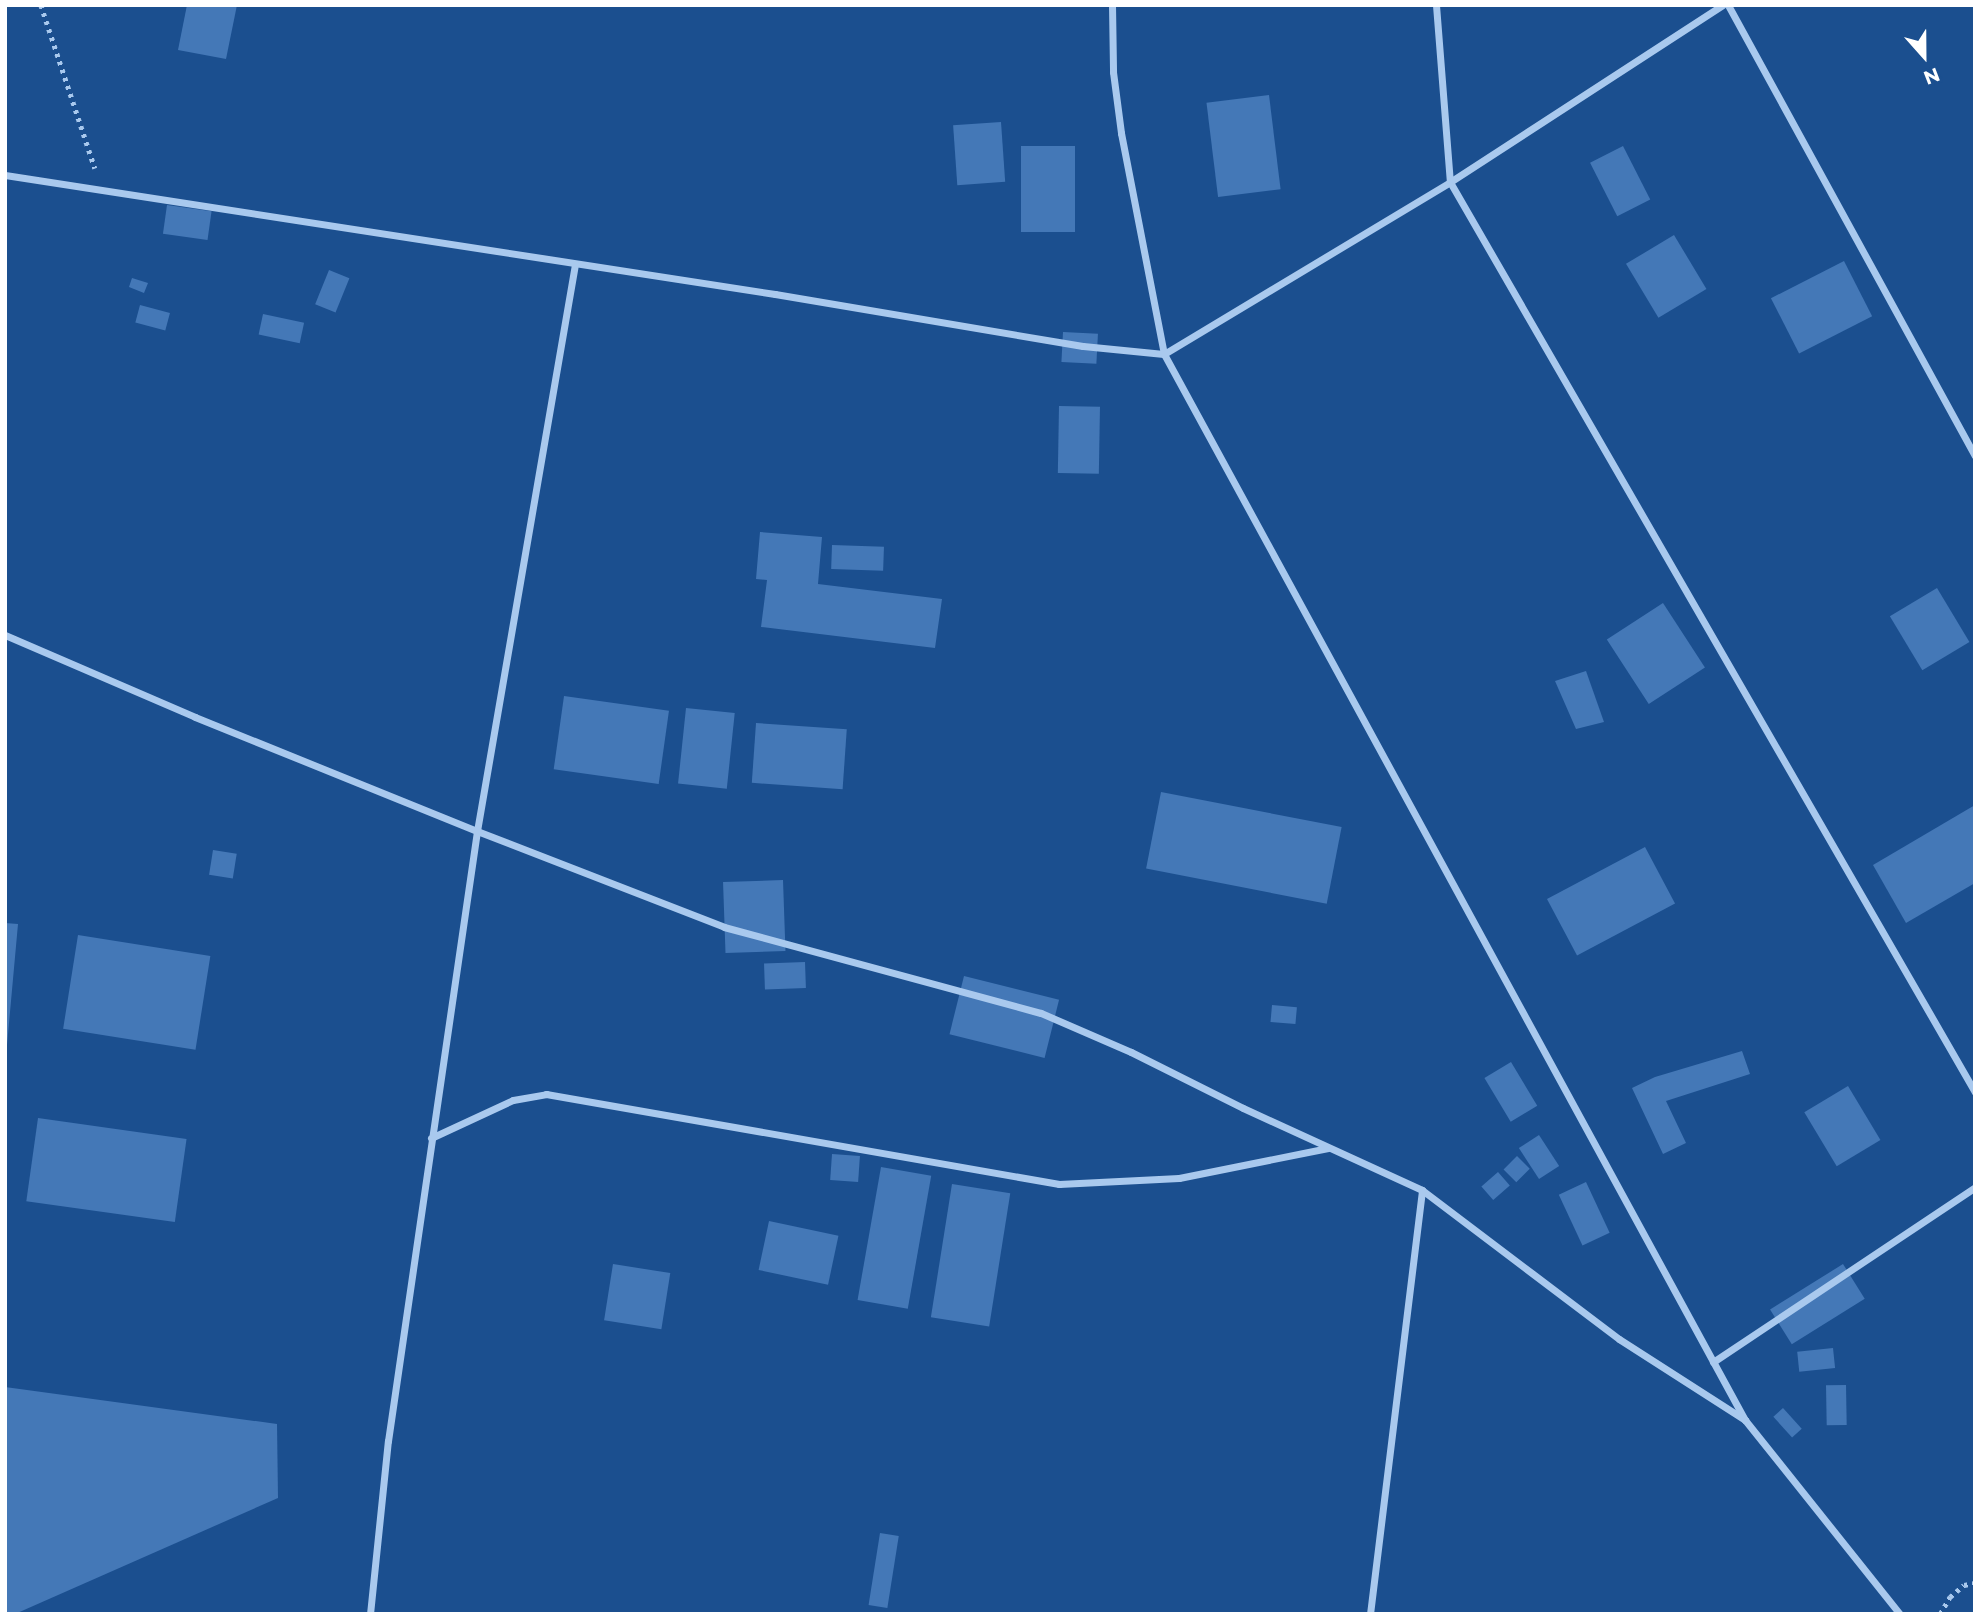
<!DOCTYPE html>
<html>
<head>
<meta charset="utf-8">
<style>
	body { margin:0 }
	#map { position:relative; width:1980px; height:1619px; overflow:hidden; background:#1b4f8f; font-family:Montserrat,sans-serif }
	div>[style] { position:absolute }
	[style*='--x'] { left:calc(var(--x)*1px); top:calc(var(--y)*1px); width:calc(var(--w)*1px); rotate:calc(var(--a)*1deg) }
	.building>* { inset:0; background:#4478b7; transform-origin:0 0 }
	.path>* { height:4.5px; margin-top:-2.25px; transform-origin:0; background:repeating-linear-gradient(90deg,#a9c9ee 0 3.5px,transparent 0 8.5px) }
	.street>* { height:7px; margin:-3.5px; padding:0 3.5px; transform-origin:3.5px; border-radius:3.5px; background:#a9c9ee }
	span { translate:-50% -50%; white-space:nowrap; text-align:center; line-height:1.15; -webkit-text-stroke:5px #1b4f8f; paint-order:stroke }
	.frame { position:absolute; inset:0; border:7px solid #fff; pointer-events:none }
	.north { position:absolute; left:1889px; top:21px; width:70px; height:70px; -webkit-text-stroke:5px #1b4f8f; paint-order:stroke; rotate:159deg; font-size:19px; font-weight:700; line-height:28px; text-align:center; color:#fff }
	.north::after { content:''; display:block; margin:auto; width:24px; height:32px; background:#fff; clip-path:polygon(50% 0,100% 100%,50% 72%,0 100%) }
</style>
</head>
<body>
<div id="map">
	<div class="building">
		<i style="clip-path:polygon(187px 5px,237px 5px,226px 59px,178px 50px)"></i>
		<i style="left:1269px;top:95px;width:95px;height:63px;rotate:83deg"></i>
		<i style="left:1001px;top:122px;width:60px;height:48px;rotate:86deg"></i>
		<i style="left:1021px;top:146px;width:54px;height:86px"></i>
		<i style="left:1623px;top:146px;width:60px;height:37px;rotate:63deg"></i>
		<i style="left:167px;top:205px;width:45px;height:29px;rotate:8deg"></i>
		<i style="left:1674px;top:235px;width:63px;height:56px;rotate:59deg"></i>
		<i style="left:1844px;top:261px;width:62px;height:82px;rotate:63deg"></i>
		<i style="left:329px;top:270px;width:22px;height:37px;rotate:22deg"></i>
		<i style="clip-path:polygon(132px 278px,148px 283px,144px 293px,129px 287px)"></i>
		<i style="left:140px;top:305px;width:31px;height:18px;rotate:15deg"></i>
		<i style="left:263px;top:314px;width:42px;height:21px;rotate:12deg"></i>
		<i style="left:1063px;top:332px;width:35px;height:30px;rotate:3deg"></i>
		<i style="left:1059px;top:406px;width:41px;height:67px;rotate:1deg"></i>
		<i style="clip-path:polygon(760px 532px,822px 537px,818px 584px,942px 599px,935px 648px,761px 627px,767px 580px,756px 579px)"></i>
		<i style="left:832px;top:545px;width:52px;height:24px;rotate:2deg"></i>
		<i style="left:1937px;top:588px;width:63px;height:55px;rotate:59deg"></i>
		<i style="left:1663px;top:603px;width:77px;height:67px;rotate:57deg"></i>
		<i style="clip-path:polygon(1586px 671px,1604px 722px,1576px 729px,1555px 681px)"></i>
		<i style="left:564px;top:696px;width:106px;height:74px;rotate:8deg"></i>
		<i style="left:686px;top:708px;width:49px;height:76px;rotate:6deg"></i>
		<i style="left:756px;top:723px;width:91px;height:60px;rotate:4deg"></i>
		<i style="left:1161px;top:792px;width:184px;height:78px;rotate:11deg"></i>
		<i style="clip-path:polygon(1975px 805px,1975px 883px,1906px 923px,1873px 865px)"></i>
		<i style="left:1645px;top:847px;width:64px;height:111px;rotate:62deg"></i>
		<i style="left:213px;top:850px;width:24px;height:25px;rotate:9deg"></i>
		<i style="left:783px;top:880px;width:71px;height:60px;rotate:88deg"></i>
		<i style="clip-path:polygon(5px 923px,18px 924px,7px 1045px,5px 1045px)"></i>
		<i style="left:78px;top:935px;width:134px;height:95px;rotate:9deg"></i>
		<i style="left:805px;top:962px;width:26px;height:41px;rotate:88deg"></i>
		<i style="left:964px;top:976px;width:98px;height:60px;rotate:14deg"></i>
		<i style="left:1272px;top:1005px;width:25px;height:17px;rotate:5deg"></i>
		<i style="clip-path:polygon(1742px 1051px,1750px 1074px,1666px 1101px,1686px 1143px,1663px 1154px,1632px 1088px,1655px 1077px)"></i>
		<i style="left:1511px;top:1062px;width:51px;height:31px;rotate:59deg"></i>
		<i style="left:1848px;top:1086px;width:63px;height:51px;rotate:59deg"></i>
		<i style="left:38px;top:1118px;width:150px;height:84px;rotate:8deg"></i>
		<i style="left:1539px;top:1135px;width:37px;height:24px;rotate:57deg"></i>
		<i style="left:832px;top:1154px;width:28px;height:26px;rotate:4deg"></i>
		<i style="left:1517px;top:1156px;width:18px;height:19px;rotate:45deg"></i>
		<i style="left:881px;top:1167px;width:51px;height:135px;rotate:10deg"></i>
		<i style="left:1498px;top:1172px;width:18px;height:22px;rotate:49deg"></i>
		<i style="left:1586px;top:1182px;width:56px;height:30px;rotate:65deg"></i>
		<i style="left:952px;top:1184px;width:59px;height:135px;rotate:9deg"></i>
		<i style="left:769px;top:1221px;width:71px;height:50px;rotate:12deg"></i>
		<i style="left:613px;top:1264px;width:58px;height:57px;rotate:9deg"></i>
		<i style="left:1843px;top:1264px;width:41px;height:86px;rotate:58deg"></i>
		<i style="left:1833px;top:1348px;width:20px;height:36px;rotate:84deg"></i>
		<i style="left:1846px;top:1385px;width:40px;height:20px;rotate:89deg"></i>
		<i style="clip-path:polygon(5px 1387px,277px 1424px,278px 1498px,15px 1614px,5px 1614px)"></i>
		<i style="left:1783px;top:1408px;width:28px;height:13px;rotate:48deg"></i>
		<i style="left:880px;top:1533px;width:19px;height:73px;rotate:9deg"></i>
	</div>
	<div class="path">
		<i style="--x:41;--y:5;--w:172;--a:71.7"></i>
		<i style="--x:1940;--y:1614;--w:20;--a:-60"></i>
		<i style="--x:1950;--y:1597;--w:18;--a:-41"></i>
		<i style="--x:1964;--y:1585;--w:11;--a:-10"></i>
	</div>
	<div class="street">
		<i style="--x:1112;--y:5;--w:67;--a:89.1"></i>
		<i style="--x:1113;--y:72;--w:62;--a:82.5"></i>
		<i style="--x:1121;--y:133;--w:225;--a:79"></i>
		<i style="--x:1164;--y:354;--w:1214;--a:61.41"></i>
		<i style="--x:1745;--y:1420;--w:248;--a:51.4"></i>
		<i style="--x:1436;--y:5;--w:178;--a:85.5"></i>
		<i style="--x:1450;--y:182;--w:1051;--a:60.02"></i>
		<i style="--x:1728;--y:5;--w:514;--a:61.29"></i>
		<i style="--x:5;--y:175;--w:779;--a:8.79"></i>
		<i style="--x:775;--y:294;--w:312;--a:9.6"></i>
		<i style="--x:1083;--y:346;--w:81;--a:5.6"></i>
		<i style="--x:1164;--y:354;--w:334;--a:-31"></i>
		<i style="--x:1450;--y:182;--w:325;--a:-33"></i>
		<i style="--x:5;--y:635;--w:207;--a:23.3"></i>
		<i style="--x:195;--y:717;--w:304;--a:22"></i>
		<i style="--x:477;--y:831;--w:265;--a:21.2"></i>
		<i style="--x:724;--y:927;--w:328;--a:15.2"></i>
		<i style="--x:1041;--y:1013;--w:98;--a:23.4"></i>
		<i style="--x:1131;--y:1052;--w:125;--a:26.6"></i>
		<i style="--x:1243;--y:1108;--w:197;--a:24.6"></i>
		<i style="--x:1422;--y:1190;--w:247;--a:37.1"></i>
		<i style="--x:1619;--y:1339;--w:150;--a:32.7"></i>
		<i style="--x:431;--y:1138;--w:90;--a:-24.9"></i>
		<i style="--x:513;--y:1100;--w:34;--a:-10"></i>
		<i style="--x:546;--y:1094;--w:521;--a:9.95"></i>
		<i style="--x:1059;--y:1184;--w:120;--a:-2.9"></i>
		<i style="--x:1179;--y:1178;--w:152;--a:-11.4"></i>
		<i style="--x:1713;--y:1362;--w:315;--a:-33.7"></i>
		<i style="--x:370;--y:1614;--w:174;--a:-84.1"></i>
		<i style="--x:388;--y:1441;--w:616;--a:-81.7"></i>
		<i style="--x:477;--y:831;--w:575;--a:-80.19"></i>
		<i style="--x:1370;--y:1614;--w:427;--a:-83"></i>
	</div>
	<div class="frame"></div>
	<div class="north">N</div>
</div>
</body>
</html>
